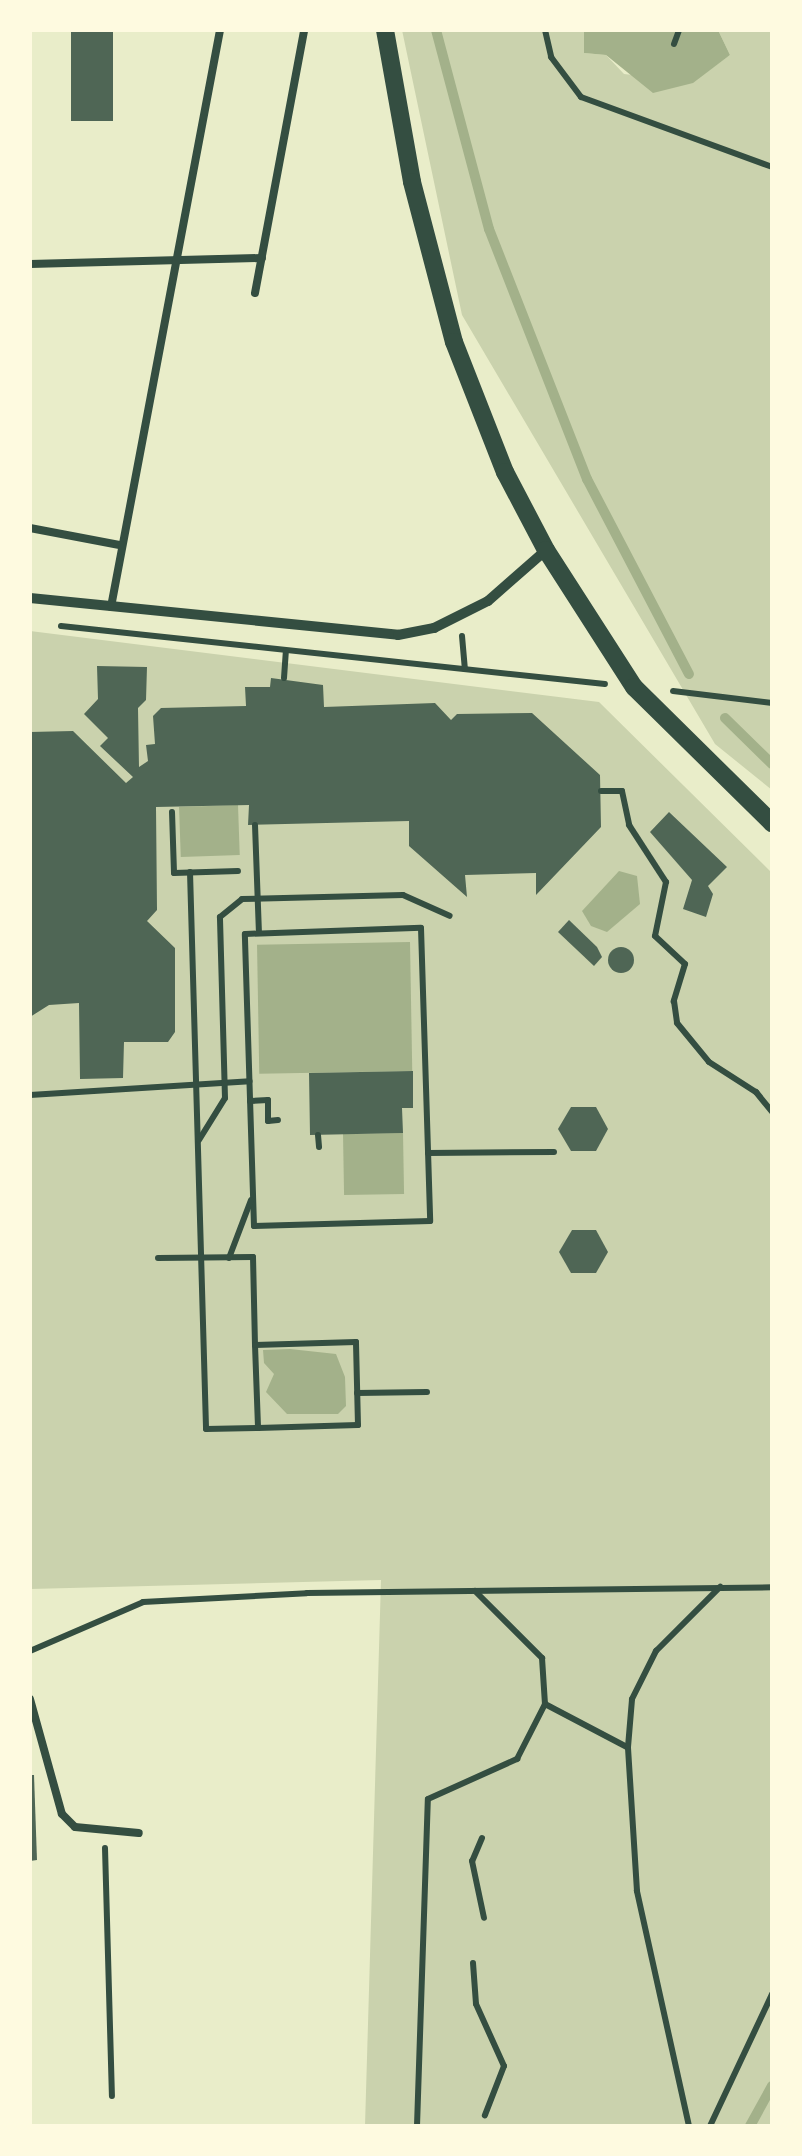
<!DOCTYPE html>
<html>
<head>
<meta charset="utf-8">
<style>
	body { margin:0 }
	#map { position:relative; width:802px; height:2156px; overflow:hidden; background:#e9edc9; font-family:"Titillium Web",sans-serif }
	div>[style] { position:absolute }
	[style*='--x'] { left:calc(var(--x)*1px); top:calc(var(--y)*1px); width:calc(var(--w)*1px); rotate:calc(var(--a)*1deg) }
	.green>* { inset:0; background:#cad2ad }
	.water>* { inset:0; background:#a3b18a; transform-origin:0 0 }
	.stream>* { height:10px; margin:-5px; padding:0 5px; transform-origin:5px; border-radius:5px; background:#a3b18a }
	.building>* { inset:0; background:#4f6655; transform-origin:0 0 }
	.round { border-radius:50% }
	.path>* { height:6px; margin:-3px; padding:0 3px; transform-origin:3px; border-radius:3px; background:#344e41 }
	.service>* { height:8px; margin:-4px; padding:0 4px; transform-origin:4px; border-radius:4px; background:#344e41 }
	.minor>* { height:10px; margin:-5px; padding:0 5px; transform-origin:5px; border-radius:5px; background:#344e41 }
	.tertiary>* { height:18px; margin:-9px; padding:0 9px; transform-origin:9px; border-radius:9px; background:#344e41 }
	span { translate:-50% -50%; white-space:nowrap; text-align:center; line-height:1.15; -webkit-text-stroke:9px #fefae0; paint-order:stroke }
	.frame { position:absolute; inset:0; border:32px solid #fefae0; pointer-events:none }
</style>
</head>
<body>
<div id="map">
	<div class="green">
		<i style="clip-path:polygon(402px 30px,584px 30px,584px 53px,606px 55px,624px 74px,693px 82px,730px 55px,718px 30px,772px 30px,772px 790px,715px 744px,462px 315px)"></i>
		<i style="clip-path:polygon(30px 631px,599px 702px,772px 873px,772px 2126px,365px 2126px,381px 1580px,30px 1589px)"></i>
	</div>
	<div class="water">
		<i style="clip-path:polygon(584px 30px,718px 30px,730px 55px,693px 83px,653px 93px,606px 55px,584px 53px)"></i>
		<i style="left:238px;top:805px;width:50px;height:59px;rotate:88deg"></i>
		<i style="clip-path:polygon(619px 871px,637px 876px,640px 904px,607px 932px,591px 926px,582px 911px)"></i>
		<i style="left:410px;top:942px;width:129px;height:153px;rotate:89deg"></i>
		<i style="left:403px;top:1133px;width:61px;height:60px;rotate:89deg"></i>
		<i style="clip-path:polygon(290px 1349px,336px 1354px,345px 1377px,346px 1406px,338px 1414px,287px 1414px,266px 1392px,274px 1374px,264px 1363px,263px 1350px)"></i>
	</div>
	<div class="stream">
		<i style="--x:436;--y:30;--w:206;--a:75.1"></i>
		<i style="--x:489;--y:229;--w:269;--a:68.6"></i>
		<i style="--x:587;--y:479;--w:220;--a:62.4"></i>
		<i style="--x:725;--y:718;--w:66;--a:44.4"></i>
		<i style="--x:750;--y:2126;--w:46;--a:-61.2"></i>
	</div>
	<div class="building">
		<i style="left:71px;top:30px;width:42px;height:91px"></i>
		<i style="clip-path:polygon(97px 666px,147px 667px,146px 700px,138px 708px,139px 767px,148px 761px,146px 745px,155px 744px,153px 716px,161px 708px,246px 706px,245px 687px,270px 687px,271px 678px,323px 685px,324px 707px,435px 703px,451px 720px,457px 714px,532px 713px,600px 775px,601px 827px,536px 895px,536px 873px,465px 875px,467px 897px,409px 846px,409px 821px,248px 825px,249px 805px,156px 807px,157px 910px,147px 921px,175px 948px,175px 1032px,168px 1042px,124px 1042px,123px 1078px,80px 1079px,79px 1003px,49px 1005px,30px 1017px,30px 732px,73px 731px,126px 783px,133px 777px,100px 746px,108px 738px,84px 714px,98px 699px)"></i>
		<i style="clip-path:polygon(669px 812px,727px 867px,708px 886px,713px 894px,706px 917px,683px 909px,692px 880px,650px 832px)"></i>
		<i style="clip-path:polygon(569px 920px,597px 947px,602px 957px,594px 966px,558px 932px)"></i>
		<i class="round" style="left:608px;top:947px;width:26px;height:26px"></i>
		<i style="clip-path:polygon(413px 1071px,413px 1108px,402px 1108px,403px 1133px,310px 1135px,309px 1073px)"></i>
		<i style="clip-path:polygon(571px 1107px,596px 1107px,608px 1129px,596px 1151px,571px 1151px,558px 1129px)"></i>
		<i style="clip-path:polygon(572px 1230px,596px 1230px,608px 1252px,596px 1273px,571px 1273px,559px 1252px)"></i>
		<i style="clip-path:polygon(30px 1775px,34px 1775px,37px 1860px,30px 1861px)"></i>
	</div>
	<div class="path">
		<i style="--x:545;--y:30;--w:28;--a:77"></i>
		<i style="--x:551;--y:57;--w:50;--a:53.1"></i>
		<i style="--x:581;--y:97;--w:203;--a:20.1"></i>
		<i style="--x:674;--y:44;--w:15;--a:-70"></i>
		<i style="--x:61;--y:626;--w:547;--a:6.09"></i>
		<i style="--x:462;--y:636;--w:33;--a:85"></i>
		<i style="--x:284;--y:678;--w:27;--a:-86"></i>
		<i style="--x:673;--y:691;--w:100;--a:6.9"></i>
		<i style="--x:601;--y:791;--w:21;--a:0"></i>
		<i style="--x:622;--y:791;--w:35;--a:78"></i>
		<i style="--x:629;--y:825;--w:68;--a:57"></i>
		<i style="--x:666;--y:882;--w:55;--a:101.5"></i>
		<i style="--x:655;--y:936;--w:41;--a:43"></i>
		<i style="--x:685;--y:964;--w:39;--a:107"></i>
		<i style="--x:674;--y:1001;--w:22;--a:82"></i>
		<i style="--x:677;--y:1023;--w:50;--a:50.6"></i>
		<i style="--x:709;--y:1062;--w:56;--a:32.6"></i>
		<i style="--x:756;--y:1092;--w:26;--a:51"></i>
		<i style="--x:172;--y:812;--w:61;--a:88.1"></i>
		<i style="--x:174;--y:873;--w:64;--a:-1.8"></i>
		<i style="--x:255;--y:825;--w:108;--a:87.9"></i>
		<i style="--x:190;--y:872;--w:557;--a:88.35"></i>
		<i style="--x:206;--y:1429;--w:52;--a:-1.1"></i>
		<i style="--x:421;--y:928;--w:293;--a:88.2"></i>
		<i style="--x:430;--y:1221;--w:176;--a:178.4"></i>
		<i style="--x:254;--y:1226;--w:292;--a:-91.8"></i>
		<i style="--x:245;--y:934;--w:176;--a:-2"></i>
		<i style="--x:30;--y:1095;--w:220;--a:-3.6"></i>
		<i style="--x:250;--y:1101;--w:18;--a:-3"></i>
		<i style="--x:268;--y:1100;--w:21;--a:90"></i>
		<i style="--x:268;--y:1121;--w:10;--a:-6"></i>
		<i style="--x:318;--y:1135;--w:12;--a:85"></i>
		<i style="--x:199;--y:1140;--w:49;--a:-58.2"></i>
		<i style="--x:225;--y:1098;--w:181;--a:-91.6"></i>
		<i style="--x:220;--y:917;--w:28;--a:-39"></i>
		<i style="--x:242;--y:899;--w:161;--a:-1.4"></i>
		<i style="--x:403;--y:895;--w:51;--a:24.1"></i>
		<i style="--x:428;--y:1153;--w:126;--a:-0.5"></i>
		<i style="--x:158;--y:1258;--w:95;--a:-0.6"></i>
		<i style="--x:253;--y:1257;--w:88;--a:88.7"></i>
		<i style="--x:255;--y:1345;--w:83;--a:87.9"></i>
		<i style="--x:258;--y:1428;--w:100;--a:-1.7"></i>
		<i style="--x:358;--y:1425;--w:83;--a:-91.4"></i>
		<i style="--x:356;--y:1342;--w:101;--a:178.3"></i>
		<i style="--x:229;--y:1258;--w:62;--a:-69.2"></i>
		<i style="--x:357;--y:1393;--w:70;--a:-0.8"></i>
		<i style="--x:475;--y:1591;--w:95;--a:45"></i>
		<i style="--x:542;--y:1658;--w:46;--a:86.3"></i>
		<i style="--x:545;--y:1704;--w:93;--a:27.7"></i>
		<i style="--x:30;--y:1651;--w:123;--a:-23.4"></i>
		<i style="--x:143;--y:1602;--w:164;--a:-3.1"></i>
		<i style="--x:307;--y:1593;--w:465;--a:-0.7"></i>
		<i style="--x:482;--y:1838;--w:25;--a:113"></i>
		<i style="--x:472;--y:1861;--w:58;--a:78.1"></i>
		<i style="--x:105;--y:1848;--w:248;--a:88.4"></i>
		<i style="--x:473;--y:1963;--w:41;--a:85.8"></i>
		<i style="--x:476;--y:2004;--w:68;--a:65.7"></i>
		<i style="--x:504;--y:2066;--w:53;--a:111.2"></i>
		<i style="--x:417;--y:2126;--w:327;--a:-88.1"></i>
		<i style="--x:428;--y:1799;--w:98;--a:-24.2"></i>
		<i style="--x:517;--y:1759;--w:62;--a:-63"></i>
		<i style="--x:689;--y:2126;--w:241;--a:-102.5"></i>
		<i style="--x:637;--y:1891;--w:144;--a:-93.6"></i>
		<i style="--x:628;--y:1747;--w:48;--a:-85.2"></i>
		<i style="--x:632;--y:1699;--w:54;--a:-63.4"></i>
		<i style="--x:656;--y:1651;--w:91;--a:-45"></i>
		<i style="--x:710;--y:2126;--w:146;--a:-64.8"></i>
	</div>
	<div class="service">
		<i style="--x:30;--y:264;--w:232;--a:-1.5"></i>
		<i style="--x:255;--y:293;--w:268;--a:-79.4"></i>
		<i style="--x:30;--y:528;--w:91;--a:10.8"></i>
		<i style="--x:111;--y:607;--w:587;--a:-79.3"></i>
		<i style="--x:30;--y:1699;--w:119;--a:74.5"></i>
		<i style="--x:62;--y:1814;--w:18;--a:45"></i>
		<i style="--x:75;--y:1827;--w:64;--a:5.4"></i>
	</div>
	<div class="minor">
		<i style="--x:30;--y:598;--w:370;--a:5.7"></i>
		<i style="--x:398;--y:635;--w:37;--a:-11"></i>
		<i style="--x:434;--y:628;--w:60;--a:-26.6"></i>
		<i style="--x:488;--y:601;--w:77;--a:-41.3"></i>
	</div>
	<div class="tertiary">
		<i style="--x:385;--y:30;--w:154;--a:79.9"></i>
		<i style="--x:412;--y:182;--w:165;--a:75.3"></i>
		<i style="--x:454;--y:342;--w:140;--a:68.6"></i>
		<i style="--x:505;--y:472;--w:88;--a:62.3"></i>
		<i style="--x:546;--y:550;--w:163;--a:57.3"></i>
		<i style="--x:634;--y:687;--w:194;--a:44.6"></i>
	</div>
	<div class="frame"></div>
</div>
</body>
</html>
